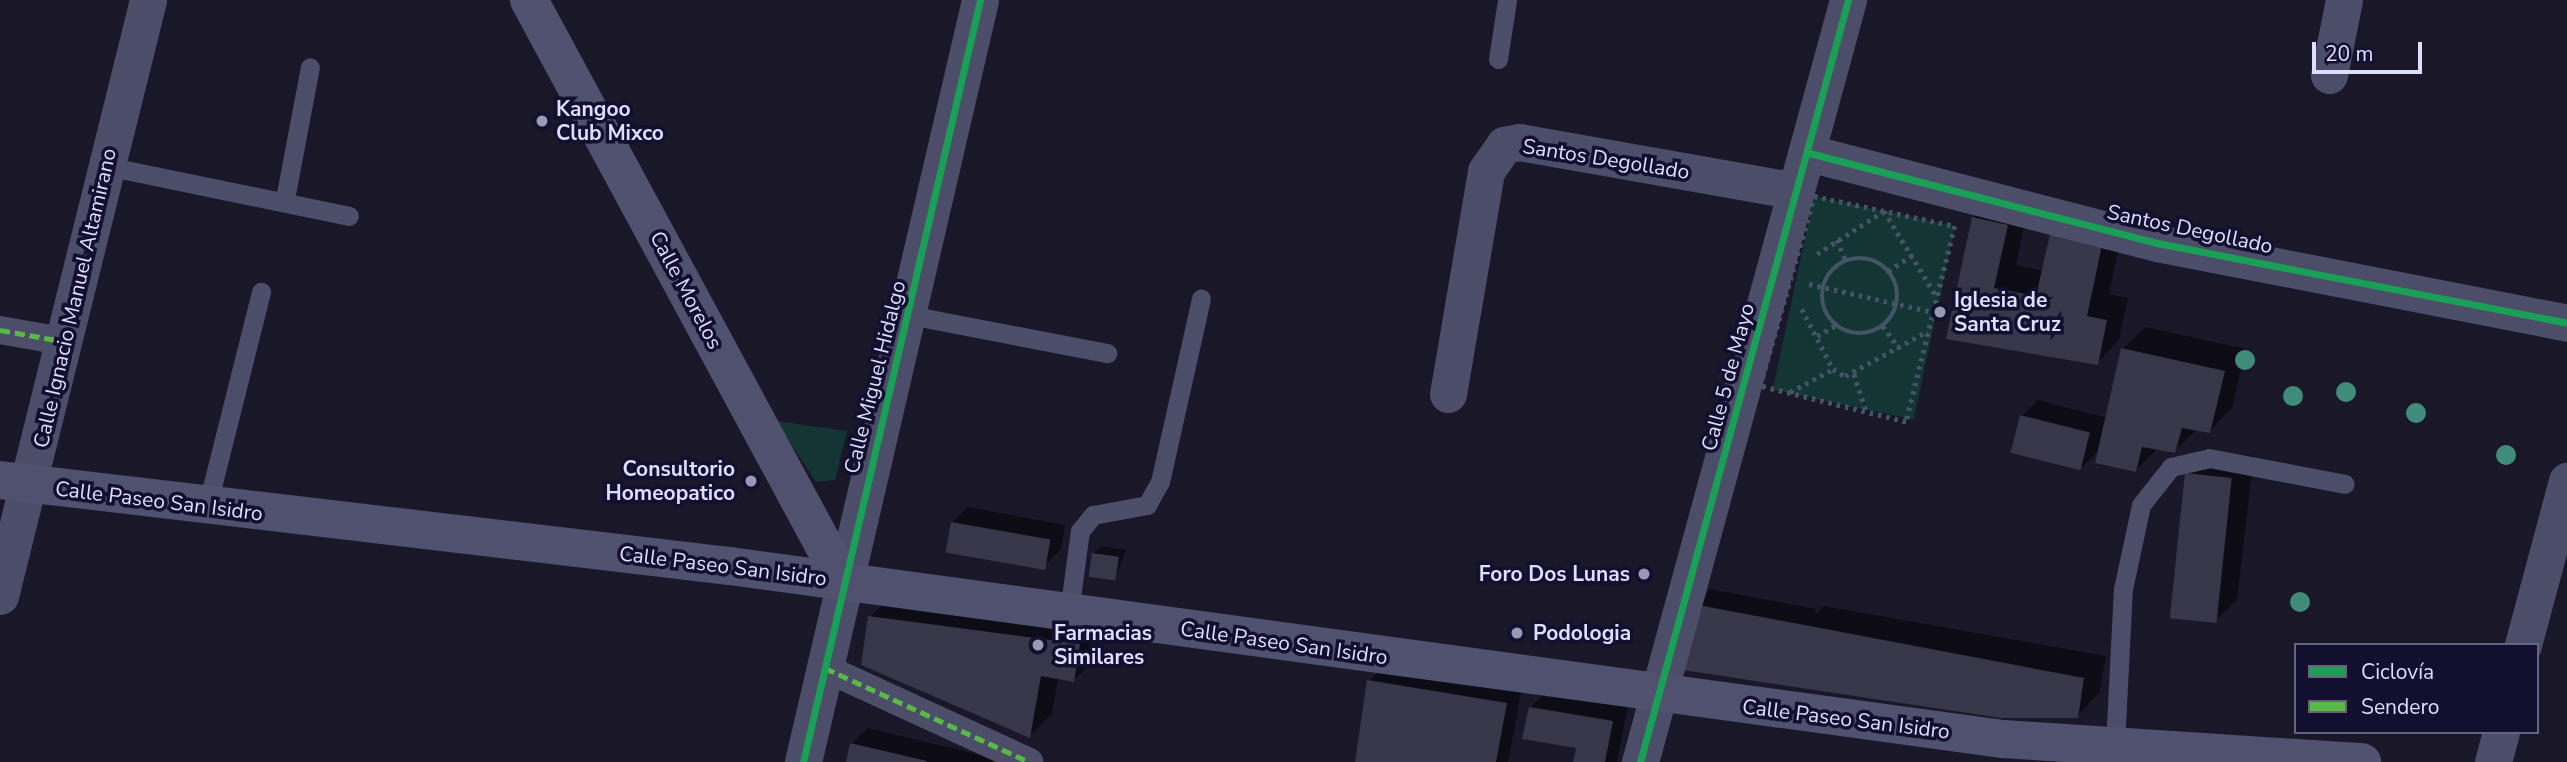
<!DOCTYPE html>
<html>
<head>
<meta charset="utf-8">
<style>
	body { margin:0 }
	#map { position:relative; width:2567px; height:762px; overflow:hidden; background:#191728; font-family:"Nunito Sans",sans-serif }
	div>[style] { position:absolute }
	[style*='--x'] { left:calc(var(--x)*1px); top:calc(var(--y)*1px); width:calc(var(--w)*1px); rotate:calc(var(--a)*1deg) }
	.green>* { inset:0; background:#133534; transform-origin:0 0 }
	.shadow>* { inset:0; background:#0007 }
	.building>* { inset:0; background:#383649; transform-origin:0 0 }
	.path>* { height:4.5px; margin-top:-2.25px; transform-origin:0; background:repeating-linear-gradient(90deg,#445464 0 3.5px,transparent 0 8.5px) }
	.path>.ring { margin:-2.25px; padding:0; box-sizing:content-box; background:none; border:4.5px solid #445464; border-radius:50% }
	.service>* { height:19px; margin:-9.5px; padding:0 9.5px; transform-origin:9.5px; border-radius:9.5px; background:#4c4d69 }
	.pedestrian>* { height:28px; margin:-14px; padding:0 14px; transform-origin:14px; border-radius:14px; background:#4c4d69 }
	.minor>* { height:37px; margin:-18.5px; padding:0 18.5px; transform-origin:18.5px; border-radius:18.5px; background:#4c4d69 }
	.secondary>* { height:38px; margin:-19px; padding:0 19px; transform-origin:19px; border-radius:19px; background:#50516e }
	.quiet>* { height:5px; margin-top:-2.5px; transform-origin:0; background:repeating-linear-gradient(90deg,#58b947 0 10px,transparent 0 15px) }
	.cycleway>* { height:7px; margin:-3.5px; padding:0 3.5px; transform-origin:3.5px; border-radius:3.5px; background:#1a9f57 }
	.trees>* { width:20px; height:20px; margin:-10px; border-radius:50%; background:#3f8c7a }
	.dots>* { width:19px; height:19px; translate:-50% -50%; box-sizing:border-box; border:4px solid #13102f; border-radius:50% }
	span { translate:-50% -50%; white-space:nowrap; text-align:center; line-height:1.15; -webkit-text-stroke:7px #13102f; paint-order:stroke }
	.poi-label { font-size:21px; color:#dfdeff; font-weight:700 }
	.left { translate:0 -50%; text-align:left }
	.right { translate:-100% -50%; text-align:right }
	.street-label { font-size:21px; color:#dfdeff }
	.legend { position:absolute; left:2294px; top:643px; width:245px; height:91px; box-sizing:border-box; background:#13102f; border:2px solid #656282; margin:0; padding:9px 12px; list-style:none; font-size:21px; color:#dfdeff }
	.legend li { display:flex; align-items:center; gap:14px; height:35px }
	.legend b { width:35px; border:2px solid #656282 }
	.scale { position:absolute; left:2312px; top:42px; width:110px; height:32px; box-sizing:border-box; border:4px solid #dfdeff; border-top:0; padding-left:9px; font-size:21px; line-height:24px; white-space:nowrap; color:#dfdeff; -webkit-text-stroke:5px #13102f; paint-order:stroke }
</style>
</head>
<body>
<div id="map">
	<div class="green">
		<i style="left:1814px;top:196px;width:144px;height:198px;rotate:12deg"></i>
		<i style="clip-path:polygon(776px 421px,847px 431px,835px 480px,816px 482px)"></i>
	</div>
	<div class="shadow">
		<i style="clip-path:polygon(1996px 196px,2029px 203px,2016px 265px,2043px 271px,2124px 223px,2109px 294px,2128px 298px,2119px 340px,2097px 363px,1948px 337px,1974px 218px)"></i>
		<i style="clip-path:polygon(2145px 327px,2246px 349px,2232px 408px,2210px 431px,2197px 429px,2174px 451px,2158px 448px,2136px 470px,2100px 449px,2081px 468px,2022px 416px,2038px 400px,2107px 418px,2123px 349px)"></i>
		<i style="clip-path:polygon(2210px 451px,2254px 456px,2237px 599px,2215px 621px,2187px 474px)"></i>
		<i style="clip-path:polygon(968px 507px,1065px 525px,1061px 549px,1045px 565px,952px 523px)"></i>
		<i style="clip-path:polygon(1101px 546px,1126px 550px,1114px 581px,1093px 554px)"></i>
		<i style="clip-path:polygon(1710px 589px,1816px 609px,1815px 615px,1824px 606px,2106px 656px,2099px 693px,2077px 716px,1694px 605px)"></i>
		<i style="clip-path:polygon(886px 601px,1102px 622px,1096px 658px,1073px 681px,1058px 678px,1052px 714px,1029px 736px,870px 617px)"></i>
		<i style="clip-path:polygon(1396px 654px,1522px 688px,1508px 762px,1355px 762px,1369px 681px)"></i>
		<i style="clip-path:polygon(1546px 692px,1628px 705px,1617px 762px,1575px 762px,1578px 747px,1530px 708px)"></i>
		<i style="clip-path:polygon(868px 728px,1005px 761px,1005px 762px,847px 762px,852px 744px)"></i>
	</div>
	<div class="building">
		<i style="clip-path:polygon(1972px 217px,2008px 225px,1994px 288px,2036px 296px,2050px 234px,2102px 245px,2087px 316px,2107px 320px,2098px 365px,1946px 339px)"></i>
		<i style="clip-path:polygon(2121px 348px,2225px 371px,2210px 433px,2182px 428px,2175px 453px,2142px 447px,2136px 472px,2095px 463px)"></i>
		<i style="left:2020px;top:415px;width:72px;height:39px;rotate:14deg"></i>
		<i style="left:2185px;top:473px;width:47px;height:146px;rotate:6deg"></i>
		<i style="left:951px;top:522px;width:101px;height:31px;rotate:10deg"></i>
		<i style="left:1092px;top:553px;width:27px;height:24px;rotate:8deg"></i>
		<i style="clip-path:polygon(1693px 604px,2084px 678px,2078px 718px,2001px 718px,1676px 669px)"></i>
		<i style="clip-path:polygon(868px 616px,1080px 644px,1074px 682px,1041px 676px,1030px 738px,861px 665px)"></i>
		<i style="clip-path:polygon(1367px 680px,1507px 703px,1496px 762px,1355px 762px)"></i>
		<i style="clip-path:polygon(1529px 707px,1613px 721px,1605px 762px,1573px 762px,1576px 748px,1522px 739px)"></i>
		<i style="clip-path:polygon(850px 743px,927px 761px,927px 762px,846px 762px)"></i>
	</div>
	<div class="path">
		<i style="--x:1814;--y:196;--w:144;--a:12"></i>
		<i style="--x:1955;--y:226;--w:202;--a:104"></i>
		<i style="--x:1906;--y:422;--w:150;--a:-166.1"></i>
		<i style="--x:1760;--y:386;--w:198;--a:-74.1"></i>
		<i style="--x:1837;--y:240;--w:22;--a:66"></i>
		<i style="--x:1817;--y:254;--w:80;--a:-32.7"></i>
		<i style="--x:1884;--y:211;--w:101;--a:58.4"></i>
		<i class="ring" style="left:1822px;top:258px;width:71.5px;height:71.5px"></i>
		<i style="--x:1888;--y:271;--w:31;--a:-33"></i>
		<i style="--x:1809;--y:284;--w:127;--a:12.7"></i>
		<i style="--x:1802;--y:309;--w:68;--a:62.7"></i>
		<i style="--x:1833;--y:369;--w:14;--a:30"></i>
		<i style="--x:1845;--y:376;--w:94;--a:-28.5"></i>
		<i style="--x:1883;--y:326;--w:27;--a:54"></i>
		<i style="--x:1817;--y:336;--w:22;--a:-30"></i>
		<i style="--x:1854;--y:374;--w:41;--a:71.6"></i>
		<i style="--x:1790;--y:392;--w:49;--a:-28.1"></i>
	</div>
	<div class="service">
		<i style="--x:1498;--y:59;--w:60;--a:-81.3"></i>
		<i style="--x:106;--y:166;--w:248;--a:11.6"></i>
		<i style="--x:285;--y:199;--w:134;--a:-79.3"></i>
		<i style="--x:909;--y:315;--w:202;--a:10.9"></i>
		<i style="--x:207;--y:507;--w:222;--a:-75.9"></i>
		<i style="--x:1069;--y:612;--w:82;--a:-82.3"></i>
		<i style="--x:1080;--y:531;--w:21;--a:-51"></i>
		<i style="--x:1093;--y:515;--w:55;--a:-10.5"></i>
		<i style="--x:1147;--y:505;--w:26;--a:-61"></i>
		<i style="--x:1160;--y:482;--w:188;--a:-77.4"></i>
		<i style="--x:2115;--y:745;--w:156;--a:-87.1"></i>
		<i style="--x:2123;--y:589;--w:86;--a:-77.9"></i>
		<i style="--x:2141;--y:505;--w:48;--a:-51.7"></i>
		<i style="--x:2171;--y:467;--w:39;--a:-13"></i>
		<i style="--x:2209;--y:458;--w:138;--a:10.8"></i>
	</div>
	<div class="pedestrian">
		<i style="--x:0;--y:330;--w:63;--a:10.1"></i>
		<i style="--x:825;--y:668;--w:225;--a:24.7"></i>
	</div>
	<div class="minor">
		<i style="--x:2329;--y:75;--w:76;--a:-78.7"></i>
		<i style="--x:1809;--y:153;--w:359;--a:14.5"></i>
		<i style="--x:2157;--y:243;--w:418;--a:11"></i>
		<i style="--x:1448;--y:394;--w:226;--a:-80.3"></i>
		<i style="--x:1486;--y:171;--w:32;--a:-55"></i>
		<i style="--x:1504;--y:145;--w:15;--a:-11"></i>
		<i style="--x:1519;--y:142;--w:281;--a:10"></i>
		<i style="--x:0;--y:596;--w:614;--a:-76.05"></i>
		<i style="--x:2523;--y:645;--w:170;--a:-75"></i>
		<i style="--x:803;--y:762;--w:782;--a:-76.92"></i>
		<i style="--x:1640;--y:762;--w:790;--a:-74.73"></i>
		<i style="--x:2493;--y:762;--w:31;--a:-75"></i>
	</div>
	<div class="secondary">
		<i style="--x:529;--y:0;--w:660;--a:61.61"></i>
		<i style="--x:0;--y:480;--w:735;--a:6.72"></i>
		<i style="--x:730;--y:566;--w:1285;--a:7.74"></i>
		<i style="--x:2003;--y:739;--w:360;--a:3.7"></i>
	</div>
	<div class="quiet">
		<i style="--x:0;--y:330;--w:63;--a:10.1"></i>
		<i style="--x:825;--y:668;--w:225;--a:24.7"></i>
	</div>
	<div class="cycleway">
		<i style="--x:1809;--y:153;--w:359;--a:14.5"></i>
		<i style="--x:2157;--y:243;--w:418;--a:11"></i>
		<i style="--x:803;--y:762;--w:782;--a:-76.92"></i>
		<i style="--x:1640;--y:762;--w:790;--a:-74.73"></i>
	</div>
	<div class="trees">
		<i style="left:2245px;top:360px"></i>
		<i style="left:2346px;top:392px"></i>
		<i style="left:2293px;top:396px"></i>
		<i style="left:2416px;top:413px"></i>
		<i style="left:2506px;top:455px"></i>
		<i style="left:2300px;top:602px"></i>
	</div>
	<div class="dots">
		<i style="left:542px;top:121px;background:#9a98b4"></i>
		<i style="left:1940px;top:312px;background:#9a98b4"></i>
		<i style="left:751px;top:481px;background:#9a98b4"></i>
		<i style="left:1644px;top:574px;background:#9a98b4"></i>
		<i style="left:1517px;top:633px;background:#9a98b4"></i>
		<i style="left:1038px;top:645px;background:#9a98b4"></i>
	</div>
	<div class="poi-label">
		<span class="left" style="left:556px;top:121px">Kangoo<br>Club Mixco</span>
		<span class="left" style="left:1954px;top:312px">Iglesia de<br>Santa Cruz</span>
		<span class="right" style="left:735px;top:481px">Consultorio<br>Homeopatico</span>
		<span class="right" style="left:1630px;top:574px">Foro Dos Lunas</span>
		<span class="left" style="left:1054px;top:645px">Farmacias<br>Similares</span>
		<span class="left" style="left:1533px;top:633px">Podologia</span>
	</div>
	<div class="street-label">
		<span style="left:1606px;top:159px;rotate:9deg">Santos Degollado</span>
		<span style="left:2190px;top:229px;rotate:12deg">Santos Degollado</span>
		<span style="left:686px;top:290px;rotate:62deg">Calle Morelos</span>
		<span style="left:75px;top:298px;rotate:-77deg">Calle Ignacio Manuel Altamirano</span>
		<span style="left:875px;top:377px;rotate:-76deg">Calle Miguel Hidalgo</span>
		<span style="left:1728px;top:377px;rotate:-75deg">Calle 5 de Mayo</span>
		<span style="left:159px;top:501px;rotate:7deg">Calle Paseo San Isidro</span>
		<span style="left:723px;top:566px;rotate:7deg">Calle Paseo San Isidro</span>
		<span style="left:1284px;top:643px;rotate:8deg">Calle Paseo San Isidro</span>
		<span style="left:1846px;top:719px;rotate:7deg">Calle Paseo San Isidro</span>
	</div>
	<ul class="legend">
	<li><b style="height:9px;background:#1a9f57"></b>Ciclovía</li>
	<li><b style="height:9px;background:#58b947"></b>Sendero</li>
	</ul>
	<div class="scale">20 m</div>
</div>
</body>
</html>
